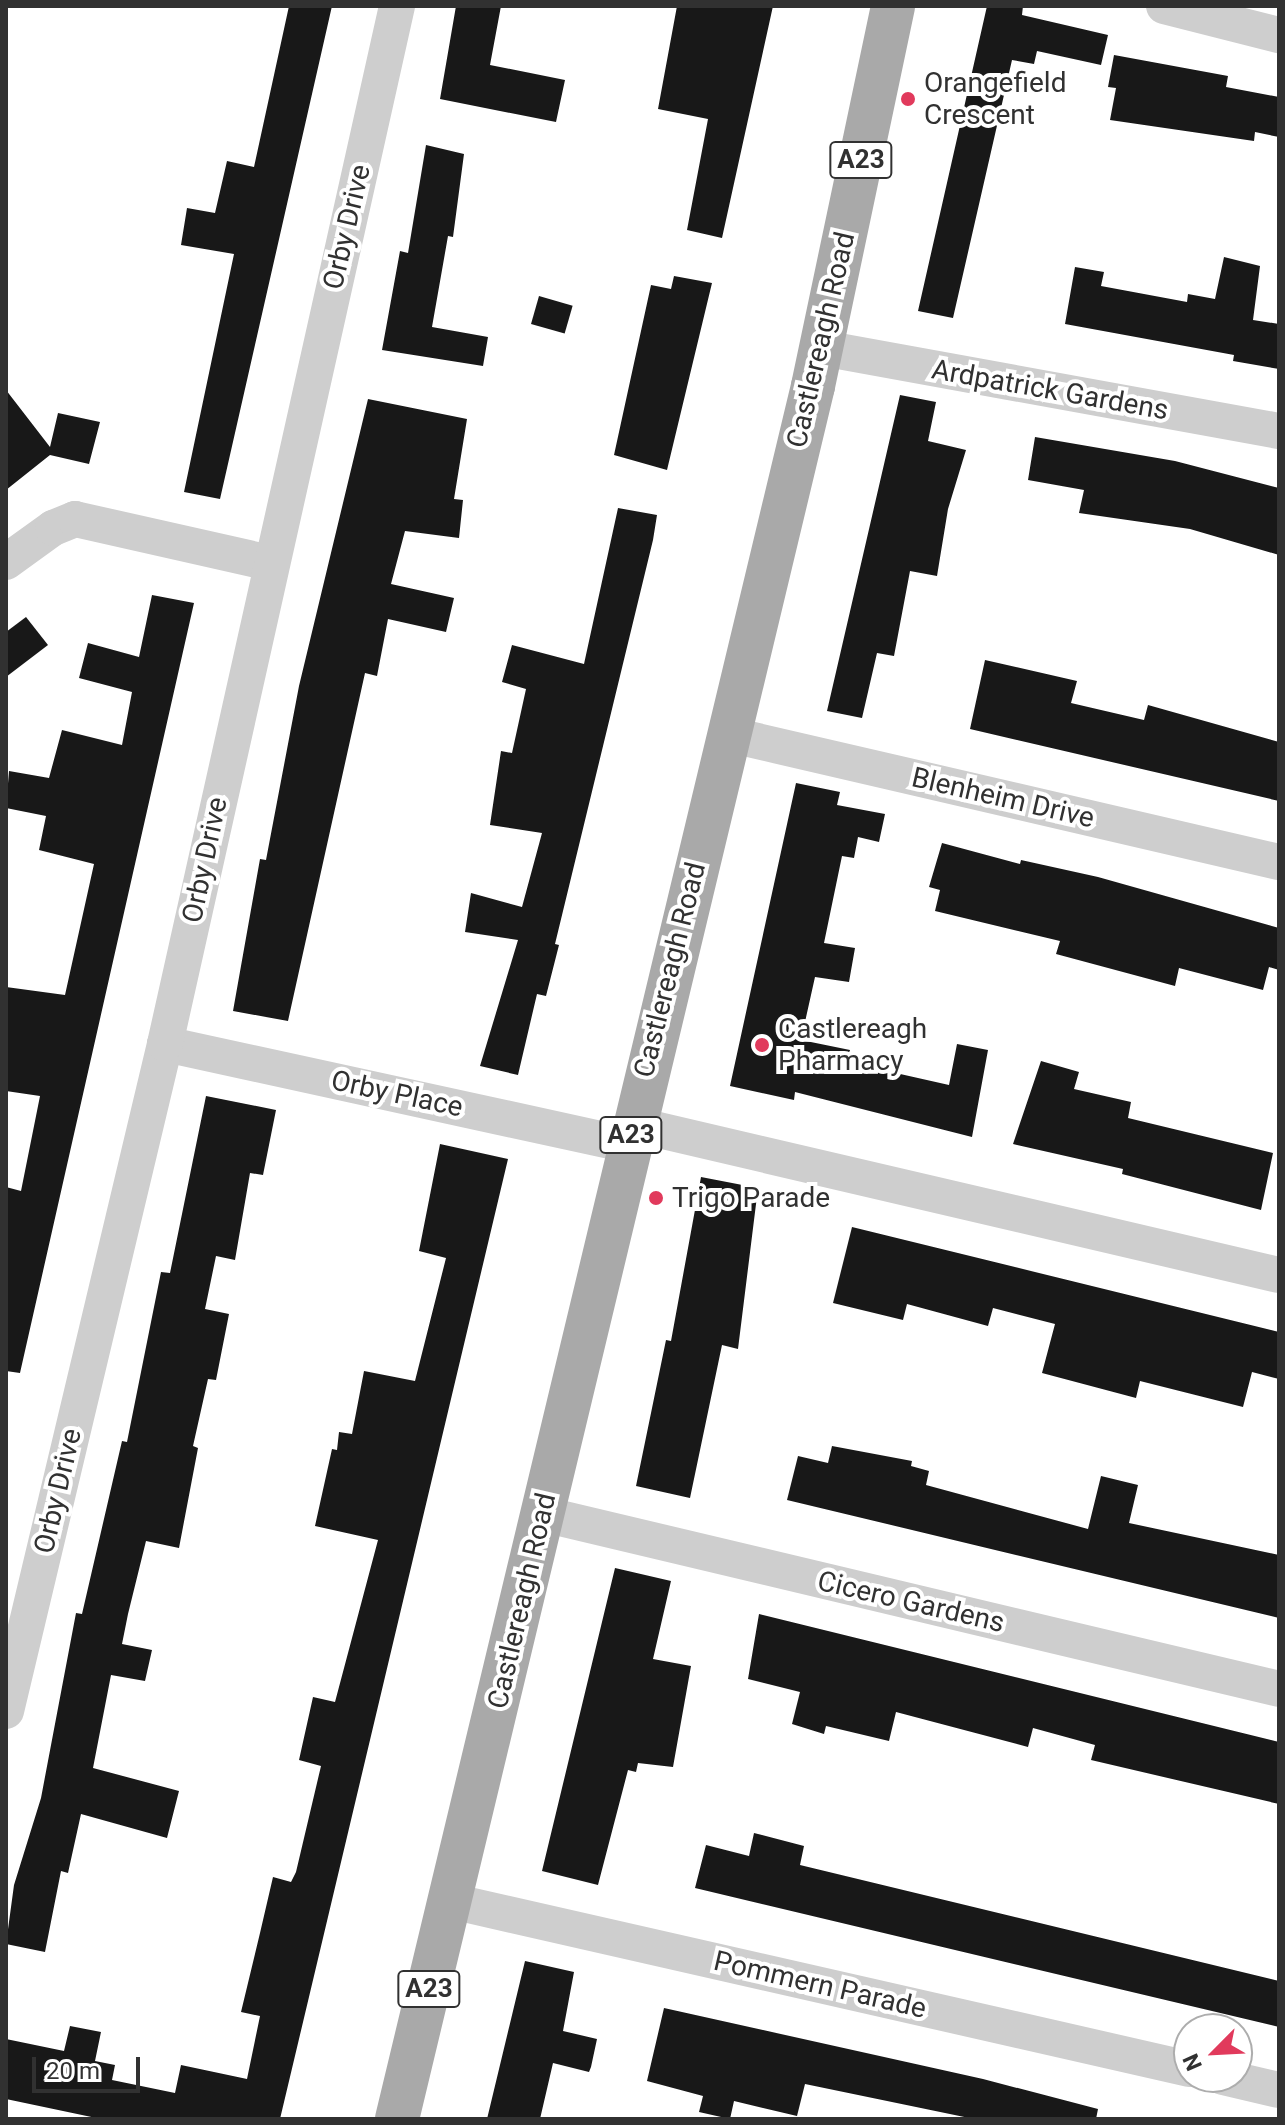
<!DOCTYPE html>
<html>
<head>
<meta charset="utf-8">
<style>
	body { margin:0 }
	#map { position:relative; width:1285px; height:2125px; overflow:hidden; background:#fff; font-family:Roboto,sans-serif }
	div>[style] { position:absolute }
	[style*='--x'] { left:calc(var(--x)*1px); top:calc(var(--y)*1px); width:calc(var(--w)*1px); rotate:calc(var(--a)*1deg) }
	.building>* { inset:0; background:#181818; transform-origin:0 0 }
	.minor>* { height:36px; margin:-18px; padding:0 18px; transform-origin:18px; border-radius:18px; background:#cecece }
	.major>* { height:44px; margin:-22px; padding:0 22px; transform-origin:22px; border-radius:22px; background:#a9a9a9 }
	.dots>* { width:22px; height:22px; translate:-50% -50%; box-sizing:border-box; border:4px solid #fff; border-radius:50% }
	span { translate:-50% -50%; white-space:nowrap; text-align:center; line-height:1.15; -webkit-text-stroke:8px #fff; paint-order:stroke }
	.shield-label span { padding:2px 6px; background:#fff; border:2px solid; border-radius:6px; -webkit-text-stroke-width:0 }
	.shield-label { font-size:26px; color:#313131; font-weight:700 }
	.poi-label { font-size:28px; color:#313131 }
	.left { translate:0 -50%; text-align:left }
	.street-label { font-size:28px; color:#313131 }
	.frame { position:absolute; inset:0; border:8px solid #313131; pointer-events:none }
	.north { position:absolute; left:1173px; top:2013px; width:80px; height:80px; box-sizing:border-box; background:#fff; border:2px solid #adadad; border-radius:50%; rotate:246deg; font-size:22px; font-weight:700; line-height:32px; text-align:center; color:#313131 }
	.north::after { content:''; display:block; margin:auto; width:28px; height:36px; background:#e13a5c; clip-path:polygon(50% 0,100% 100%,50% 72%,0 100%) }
	.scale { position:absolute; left:32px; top:2057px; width:108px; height:36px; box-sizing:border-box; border:4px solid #313131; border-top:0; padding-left:10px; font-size:24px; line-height:28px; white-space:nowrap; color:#313131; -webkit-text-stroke:6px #fff; paint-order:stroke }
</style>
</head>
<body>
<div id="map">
	<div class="building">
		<i style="clip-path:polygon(289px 6px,332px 6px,220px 499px,184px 492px,234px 254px,181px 245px,187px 208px,215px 213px,227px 161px,254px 167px)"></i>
		<i style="clip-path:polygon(456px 6px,501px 6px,490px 65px,565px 80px,556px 122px,440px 99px)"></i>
		<i style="clip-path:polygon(677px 6px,773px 6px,722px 238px,687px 230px,708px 119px,658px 109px)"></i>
		<i style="clip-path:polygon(987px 6px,1023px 6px,1022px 15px,1108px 35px,1101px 65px,1037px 51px,1034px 64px,1012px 60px,953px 318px,918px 311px)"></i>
		<i style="clip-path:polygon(1114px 55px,1228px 76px,1226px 87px,1279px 97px,1279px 137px,1255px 132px,1254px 141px,1110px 120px,1116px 88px,1108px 87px)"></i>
		<i style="clip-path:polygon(426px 145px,464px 154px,453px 237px,448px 236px,432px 327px,488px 337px,483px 366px,382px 350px,400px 251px,408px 253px)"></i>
		<i style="clip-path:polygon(1224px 257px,1260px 266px,1253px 320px,1279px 324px,1279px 369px,1233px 361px,1234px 355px,1065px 324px,1075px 267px,1104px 272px,1101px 286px,1187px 302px,1188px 294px,1215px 299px)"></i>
		<i style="clip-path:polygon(674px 276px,712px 283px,667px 470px,614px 455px,651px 285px,671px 289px)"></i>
		<i style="left:539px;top:296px;width:35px;height:29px;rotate:16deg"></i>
		<i style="clip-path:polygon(6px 390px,50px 447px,58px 413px,100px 422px,89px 464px,50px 455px,6px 490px)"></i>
		<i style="clip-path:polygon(900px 395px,936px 402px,928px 441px,966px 450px,948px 509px,937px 576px,910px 571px,894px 656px,877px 653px,862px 718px,827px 711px)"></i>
		<i style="clip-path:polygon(368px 399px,467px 419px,454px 499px,463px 500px,459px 538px,405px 531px,391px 584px,454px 598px,446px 632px,388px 619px,377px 676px,365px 673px,288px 1021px,233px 1011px,260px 859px,266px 860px,299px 686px)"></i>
		<i style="clip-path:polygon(1035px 437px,1175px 461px,1279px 488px,1279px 555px,1190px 529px,1079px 513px,1084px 490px,1028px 480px)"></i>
		<i style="clip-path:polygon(618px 508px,657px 515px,653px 540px,555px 944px,559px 945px,546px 996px,537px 994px,518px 1075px,480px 1066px,518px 940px,465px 932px,471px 893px,522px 907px,542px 833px,490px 825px,501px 751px,512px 753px,526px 689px,502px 682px,512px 645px,584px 664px)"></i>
		<i style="clip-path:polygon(152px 595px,194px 603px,20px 1373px,6px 1371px,6px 1187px,21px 1191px,40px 1096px,6px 1091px,6px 987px,65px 995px,94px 864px,39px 850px,46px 816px,6px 808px,9px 771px,49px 778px,62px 730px,122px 745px,132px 692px,79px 678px,88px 643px,139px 657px)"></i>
		<i style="clip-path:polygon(26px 617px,48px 645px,6px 677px,6px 632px)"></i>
		<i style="clip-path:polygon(985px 660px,1077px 681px,1071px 703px,1144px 720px,1148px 705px,1279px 742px,1279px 801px,970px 729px)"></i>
		<i style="clip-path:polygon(796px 783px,840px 792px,837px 805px,885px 814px,879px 842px,858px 837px,854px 858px,842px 856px,824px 943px,855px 948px,849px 982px,815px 977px,801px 1040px,850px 1050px,847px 1062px,949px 1085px,957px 1044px,988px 1050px,972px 1137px,795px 1092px,794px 1100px,730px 1086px)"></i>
		<i style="clip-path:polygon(942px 843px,1020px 864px,1021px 860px,1098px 877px,1279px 928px,1279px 970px,1269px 967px,1263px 990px,1179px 968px,1175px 986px,1056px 954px,1060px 941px,935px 911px,940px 890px,929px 887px)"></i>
		<i style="clip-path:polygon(1041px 1061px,1079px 1072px,1074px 1089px,1131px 1102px,1128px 1118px,1273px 1153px,1261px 1210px,1122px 1174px,1123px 1169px,1013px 1144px)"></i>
		<i style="clip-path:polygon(206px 1096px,276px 1110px,263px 1175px,250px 1173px,235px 1260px,216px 1256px,205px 1309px,229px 1314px,216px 1380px,208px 1379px,193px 1446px,198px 1448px,179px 1548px,146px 1541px,128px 1614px,122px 1644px,152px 1650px,145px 1681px,111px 1675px,93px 1768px,179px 1791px,167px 1838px,81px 1814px,68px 1873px,61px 1871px,45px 1952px,6px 1944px,14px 1885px,41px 1798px,76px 1613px,82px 1614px,122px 1441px,127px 1442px,161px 1272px,170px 1273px)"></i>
		<i style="clip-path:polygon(440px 1144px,508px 1159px,280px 2119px,101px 2119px,6px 2099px,6px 2039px,64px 2051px,70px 2026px,101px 2032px,95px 2061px,115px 2065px,112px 2080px,175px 2093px,181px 2065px,247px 2079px,260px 2016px,241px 2012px,260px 1933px,273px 1877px,291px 1882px,296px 1872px,321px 1766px,299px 1760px,313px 1697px,335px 1702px,378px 1540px,315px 1526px,332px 1449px,337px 1450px,339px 1432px,352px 1434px,364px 1371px,415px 1381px,446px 1258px,419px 1251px)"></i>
		<i style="clip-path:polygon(701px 1177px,758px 1188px,738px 1349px,722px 1345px,690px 1498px,636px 1486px,666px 1340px,671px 1341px)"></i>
		<i style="clip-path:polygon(852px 1227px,1279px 1332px,1279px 1379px,1252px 1372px,1243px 1407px,1140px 1381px,1136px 1398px,1042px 1373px,1055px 1324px,993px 1308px,988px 1326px,907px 1304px,903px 1320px,833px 1303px)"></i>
		<i style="clip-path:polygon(832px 1446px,912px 1461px,911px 1466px,929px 1471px,926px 1485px,1088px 1529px,1101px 1476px,1138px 1485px,1129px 1523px,1279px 1555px,1279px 1618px,787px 1500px,798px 1456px,828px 1463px)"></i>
		<i style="clip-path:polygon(615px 1568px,671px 1581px,653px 1659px,691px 1666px,673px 1767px,638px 1763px,636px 1772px,628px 1770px,598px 1885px,542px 1871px)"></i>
		<i style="clip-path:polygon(759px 1614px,1279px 1742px,1279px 1804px,1091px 1760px,1095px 1745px,1033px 1728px,1028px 1747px,896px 1712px,889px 1741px,826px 1726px,824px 1734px,792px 1724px,800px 1692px,748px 1679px)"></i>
		<i style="clip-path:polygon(754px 1833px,804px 1846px,800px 1865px,1279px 1981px,1279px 2027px,695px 1888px,706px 1845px,749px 1856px)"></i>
		<i style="clip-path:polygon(525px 1961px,574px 1972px,563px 2031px,597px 2039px,591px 2067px,589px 2072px,553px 2063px,540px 2119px,487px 2119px)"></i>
		<i style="clip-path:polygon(664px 2008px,983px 2079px,1098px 2109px,1096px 2119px,974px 2119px,805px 2084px,797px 2116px,734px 2101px,730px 2119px,699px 2112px,703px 2096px,647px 2081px)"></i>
	</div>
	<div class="minor">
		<i style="--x:1164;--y:6;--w:119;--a:14.2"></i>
		<i style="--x:822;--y:348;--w:464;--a:10.3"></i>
		<i style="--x:6;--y:562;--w:58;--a:-35.9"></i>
		<i style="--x:53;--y:528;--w:24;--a:-22"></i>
		<i style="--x:75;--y:519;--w:200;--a:12.7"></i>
		<i style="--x:727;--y:734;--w:567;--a:13.06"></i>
		<i style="--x:165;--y:1044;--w:474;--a:12.3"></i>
		<i style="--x:633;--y:1124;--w:663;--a:13.16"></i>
		<i style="--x:543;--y:1514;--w:757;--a:13.37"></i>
		<i style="--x:6;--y:1711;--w:686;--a:-76.59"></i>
		<i style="--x:165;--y:1044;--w:1064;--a:-77.4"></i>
		<i style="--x:451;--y:1901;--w:757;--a:12.82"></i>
		<i style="--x:1223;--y:2077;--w:57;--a:13.1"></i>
	</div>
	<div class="major">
		<i style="--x:397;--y:2119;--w:1782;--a:-76.5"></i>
		<i style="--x:813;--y:386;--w:388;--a:-78.1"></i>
	</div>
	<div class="dots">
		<i style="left:908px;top:99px;background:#e13a5c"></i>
		<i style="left:762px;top:1045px;background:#e13a5c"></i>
		<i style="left:656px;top:1198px;background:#e13a5c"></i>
	</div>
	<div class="shield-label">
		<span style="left:861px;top:160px">A23</span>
		<span style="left:631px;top:1135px">A23</span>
		<span style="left:429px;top:1989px">A23</span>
	</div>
	<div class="poi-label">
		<span class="left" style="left:924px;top:99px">Orangefield<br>Crescent</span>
		<span class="left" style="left:778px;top:1045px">Castlereagh<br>Pharmacy</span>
		<span class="left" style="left:672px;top:1198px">Trigo Parade</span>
	</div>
	<div class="street-label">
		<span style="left:347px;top:227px;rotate:-77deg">Orby Drive</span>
		<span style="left:821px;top:340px;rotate:-77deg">Castlereagh Road</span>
		<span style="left:1050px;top:390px;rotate:10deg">Ardpatrick Gardens</span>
		<span style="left:1003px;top:798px;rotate:13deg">Blenheim Drive</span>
		<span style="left:205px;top:860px;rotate:-78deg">Orby Drive</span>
		<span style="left:670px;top:970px;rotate:-76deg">Castlereagh Road</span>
		<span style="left:397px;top:1094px;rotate:12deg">Orby Place</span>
		<span style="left:58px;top:1491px;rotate:-77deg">Orby Drive</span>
		<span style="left:522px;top:1601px;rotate:-77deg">Castlereagh Road</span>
		<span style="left:911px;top:1602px;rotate:13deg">Cicero Gardens</span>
		<span style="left:820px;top:1985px;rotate:13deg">Pommern Parade</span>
	</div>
	<div class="frame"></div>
	<div class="north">N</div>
	<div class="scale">20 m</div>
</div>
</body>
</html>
